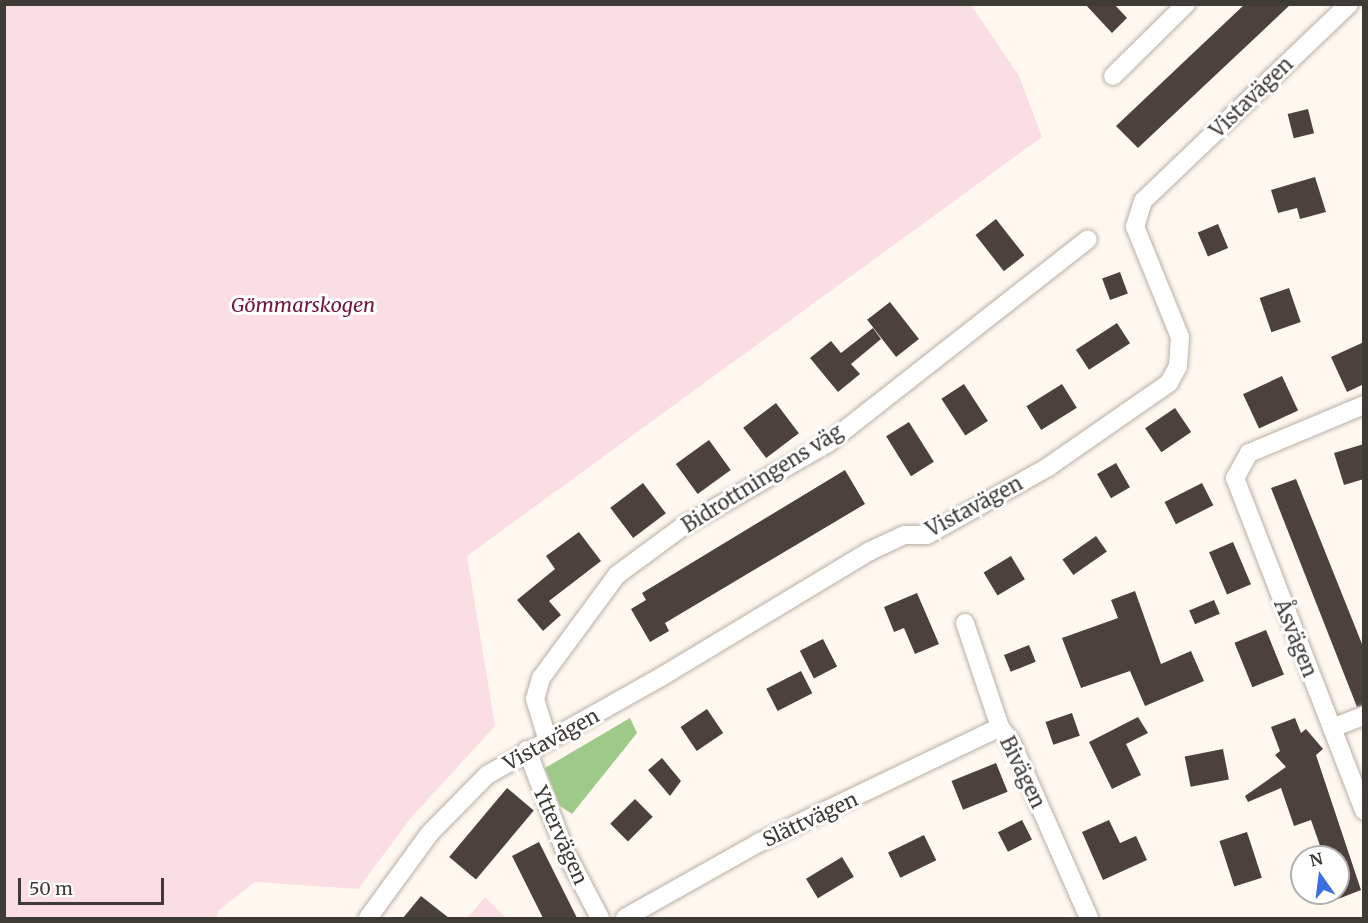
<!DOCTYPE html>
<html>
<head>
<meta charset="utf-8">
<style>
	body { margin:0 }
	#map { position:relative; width:1368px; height:923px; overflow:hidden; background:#fff8f0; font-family:Merriweather,serif }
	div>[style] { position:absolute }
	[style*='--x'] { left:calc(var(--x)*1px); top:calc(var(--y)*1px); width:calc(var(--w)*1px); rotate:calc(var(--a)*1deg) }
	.green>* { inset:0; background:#fbdde4 }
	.water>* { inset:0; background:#9eca89 }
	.building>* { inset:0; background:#4c413e; transform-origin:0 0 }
	.roads { filter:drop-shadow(0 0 2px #b8afa6) drop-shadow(0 0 2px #b8afa6) }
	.minor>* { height:18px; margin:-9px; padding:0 9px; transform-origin:9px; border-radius:9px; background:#fff }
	span { translate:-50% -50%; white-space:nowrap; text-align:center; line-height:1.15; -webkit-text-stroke:6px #fff; paint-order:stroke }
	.street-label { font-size:20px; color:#3e3a36 }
	.park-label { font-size:20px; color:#721539; font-style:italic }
	.frame { position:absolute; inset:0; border:6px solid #3e3a36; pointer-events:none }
	.north { position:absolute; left:1290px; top:845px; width:60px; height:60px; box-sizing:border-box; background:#fff; border:2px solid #b2b0af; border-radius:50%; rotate:346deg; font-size:16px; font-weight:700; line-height:24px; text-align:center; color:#3e3a36 }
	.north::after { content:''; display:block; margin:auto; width:21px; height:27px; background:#3b6ede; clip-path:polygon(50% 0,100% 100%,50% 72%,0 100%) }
	.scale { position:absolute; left:18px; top:878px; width:146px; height:27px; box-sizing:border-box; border:3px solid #3e3a36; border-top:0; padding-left:8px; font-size:18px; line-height:21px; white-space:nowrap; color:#3e3a36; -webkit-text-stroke:4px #fff; paint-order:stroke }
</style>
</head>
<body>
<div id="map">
	<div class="green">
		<i style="clip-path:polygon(5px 4px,971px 5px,1019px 76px,1042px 137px,467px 556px,495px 726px,410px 819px,358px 889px,255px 882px,218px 911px,217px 918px,5px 918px)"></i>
		<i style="clip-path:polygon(485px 897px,506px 918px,467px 918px)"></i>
	</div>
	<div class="water">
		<i style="clip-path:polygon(630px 718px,637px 733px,572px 814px,560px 806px,545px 768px)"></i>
	</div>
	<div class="building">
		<i style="clip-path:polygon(1085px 4px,1114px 4px,1127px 18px,1112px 33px)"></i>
		<i style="clip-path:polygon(1245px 4px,1291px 4px,1138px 148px,1116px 126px)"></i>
		<i style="left:1308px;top:109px;width:25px;height:21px;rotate:76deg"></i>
		<i style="clip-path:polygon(1315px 177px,1326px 212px,1300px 219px,1297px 208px,1278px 213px,1271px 190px)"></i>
		<i style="left:996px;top:219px;width:46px;height:26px;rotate:52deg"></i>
		<i style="left:1218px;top:224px;width:26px;height:22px;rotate:67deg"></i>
		<i style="left:1120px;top:272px;width:23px;height:19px;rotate:70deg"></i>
		<i style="left:1289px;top:288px;width:36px;height:31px;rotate:71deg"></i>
		<i style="left:890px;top:302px;width:47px;height:29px;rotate:52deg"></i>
		<i style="left:1117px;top:323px;width:24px;height:49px;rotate:57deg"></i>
		<i style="clip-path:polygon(873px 328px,881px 339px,851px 364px,860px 374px,838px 392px,810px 358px,831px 341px,841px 353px)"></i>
		<i style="clip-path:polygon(1364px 342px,1364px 384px,1347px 392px,1331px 357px)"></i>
		<i style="left:1282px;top:376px;width:38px;height:43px;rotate:65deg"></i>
		<i style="left:964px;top:384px;width:44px;height:27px;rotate:57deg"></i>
		<i style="left:1062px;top:384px;width:28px;height:42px;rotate:58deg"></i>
		<i style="left:776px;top:403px;width:38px;height:41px;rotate:53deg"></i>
		<i style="left:1175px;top:408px;width:29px;height:36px;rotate:56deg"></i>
		<i style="left:909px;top:422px;width:47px;height:27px;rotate:58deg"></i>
		<i style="left:709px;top:440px;width:37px;height:41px;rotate:54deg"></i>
		<i style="clip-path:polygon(1364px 444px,1364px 479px,1344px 485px,1334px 453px)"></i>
		<i style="left:1116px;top:463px;width:28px;height:22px;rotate:60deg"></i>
		<i style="clip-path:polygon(845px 470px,865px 504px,665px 623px,669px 631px,650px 642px,631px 609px,646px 600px,642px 593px)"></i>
		<i style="clip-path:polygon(1296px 479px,1364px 649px,1364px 705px,1357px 707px,1271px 488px)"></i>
		<i style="left:643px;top:483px;width:38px;height:41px;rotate:53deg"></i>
		<i style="left:1202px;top:483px;width:25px;height:42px;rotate:63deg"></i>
		<i style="clip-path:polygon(579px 532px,601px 561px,549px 601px,561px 615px,543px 631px,517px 600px,555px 569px,546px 556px)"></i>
		<i style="left:1096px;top:536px;width:19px;height:41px;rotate:55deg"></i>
		<i style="left:1233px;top:542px;width:46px;height:26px;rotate:67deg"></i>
		<i style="left:1011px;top:556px;width:27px;height:32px;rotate:59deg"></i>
		<i style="clip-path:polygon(1135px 591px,1161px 664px,1191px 651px,1204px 681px,1145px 706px,1130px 671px,1081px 688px,1062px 638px,1118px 618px,1111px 600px)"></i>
		<i style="clip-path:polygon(917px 593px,939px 644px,915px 654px,904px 628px,894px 632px,884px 607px)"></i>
		<i style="left:1214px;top:600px;width:15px;height:27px;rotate:67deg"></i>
		<i style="left:1266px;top:630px;width:48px;height:34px;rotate:68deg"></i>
		<i style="left:823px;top:639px;width:31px;height:26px;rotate:63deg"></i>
		<i style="left:1029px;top:645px;width:18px;height:27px;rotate:68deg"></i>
		<i style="left:801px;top:671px;width:25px;height:39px;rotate:63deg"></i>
		<i style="left:707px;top:709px;width:29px;height:32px;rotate:56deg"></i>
		<i style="left:1072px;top:713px;width:24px;height:28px;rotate:71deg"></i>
		<i style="clip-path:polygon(1138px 717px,1148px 733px,1126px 744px,1141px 775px,1112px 789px,1089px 742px)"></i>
		<i style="clip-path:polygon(1295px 718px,1301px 733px,1306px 729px,1323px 749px,1316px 755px,1361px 890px,1338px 899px,1338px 857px,1324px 857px,1311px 820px,1294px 826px,1281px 788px,1248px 802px,1245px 796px,1286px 767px,1275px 755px,1280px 751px,1271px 727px)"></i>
		<i style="left:1223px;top:749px;width:31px;height:39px;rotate:79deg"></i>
		<i style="clip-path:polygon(662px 758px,681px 781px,670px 796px,648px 770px)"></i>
		<i style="left:996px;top:763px;width:31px;height:48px;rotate:68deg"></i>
		<i style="left:507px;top:788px;width:35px;height:90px;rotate:40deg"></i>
		<i style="left:635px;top:799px;width:25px;height:35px;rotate:45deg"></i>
		<i style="left:1022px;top:820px;width:22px;height:27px;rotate:63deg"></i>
		<i style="clip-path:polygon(1109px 820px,1120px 843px,1136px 836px,1147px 860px,1103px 880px,1082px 832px)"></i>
		<i style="left:1247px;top:832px;width:48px;height:29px;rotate:72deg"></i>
		<i style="left:924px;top:835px;width:28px;height:40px;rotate:64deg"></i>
		<i style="clip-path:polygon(539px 842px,577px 918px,543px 918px,512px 856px)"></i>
		<i style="left:842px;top:857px;width:23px;height:42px;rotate:59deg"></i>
		<i style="clip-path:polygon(421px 896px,449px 918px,403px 918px)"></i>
	</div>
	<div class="roads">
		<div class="minor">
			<i style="--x:1113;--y:76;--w:103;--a:-44.6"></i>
			<i style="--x:1364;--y:405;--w:125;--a:157.3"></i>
			<i style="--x:1249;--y:453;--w:29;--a:119"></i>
			<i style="--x:1235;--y:478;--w:357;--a:68.8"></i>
			<i style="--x:965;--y:623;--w:110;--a:71.4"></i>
			<i style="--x:1000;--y:727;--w:18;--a:52"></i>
			<i style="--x:1011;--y:741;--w:193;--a:66.2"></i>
			<i style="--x:1332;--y:728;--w:34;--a:-21"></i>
			<i style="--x:548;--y:741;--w:44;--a:-107.2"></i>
			<i style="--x:535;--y:699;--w:22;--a:-74"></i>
			<i style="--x:541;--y:678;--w:128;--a:-53.6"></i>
			<i style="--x:617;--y:575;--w:81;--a:-36.4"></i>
			<i style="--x:682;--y:527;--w:168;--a:-29.9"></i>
			<i style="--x:828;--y:443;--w:330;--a:-38.1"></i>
			<i style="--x:527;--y:750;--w:108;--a:69.4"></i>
			<i style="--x:565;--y:851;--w:76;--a:62.4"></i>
			<i style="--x:368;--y:918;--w:105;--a:-53.9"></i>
			<i style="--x:430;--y:833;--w:81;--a:-45.5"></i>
			<i style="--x:487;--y:775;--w:200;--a:-29.4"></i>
			<i style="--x:661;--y:677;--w:244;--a:-31.1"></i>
			<i style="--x:870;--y:551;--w:38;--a:-25"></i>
			<i style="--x:905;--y:535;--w:22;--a:0"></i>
			<i style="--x:927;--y:535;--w:139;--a:-29.3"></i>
			<i style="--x:1048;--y:467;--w:147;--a:-34.8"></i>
			<i style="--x:1169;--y:383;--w:19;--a:-62"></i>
			<i style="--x:1178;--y:366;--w:29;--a:-86"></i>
			<i style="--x:1180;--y:337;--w:119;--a:-112.2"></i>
			<i style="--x:1135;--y:227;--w:27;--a:-73"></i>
			<i style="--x:1143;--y:201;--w:285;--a:-43.7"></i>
			<i style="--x:625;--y:918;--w:153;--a:-29.4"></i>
			<i style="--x:758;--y:843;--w:268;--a:-25.6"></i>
		</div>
	</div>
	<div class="street-label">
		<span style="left:1251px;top:97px;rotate:-44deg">Vistavägen</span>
		<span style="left:762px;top:478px;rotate:-32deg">Bidrottningens väg</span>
		<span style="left:974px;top:506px;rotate:-28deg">Vistavägen</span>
		<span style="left:1296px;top:638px;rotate:68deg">Åsvägen</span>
		<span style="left:551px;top:739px;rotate:-29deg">Vistavägen</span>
		<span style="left:1023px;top:772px;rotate:64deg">Bivägen</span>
		<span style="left:810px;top:819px;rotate:-25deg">Slättvägen</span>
		<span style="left:561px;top:835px;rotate:66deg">Yttervägen</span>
	</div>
	<div class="park-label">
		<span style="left:303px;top:304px">Gömmarskogen</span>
	</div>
	<div class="frame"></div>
	<div class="north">N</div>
	<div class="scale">50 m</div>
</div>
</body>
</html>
